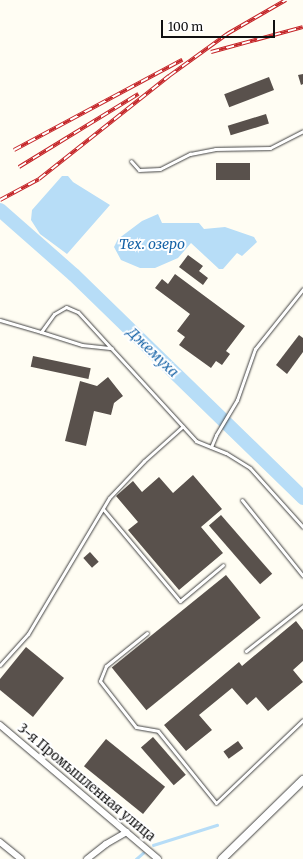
<!DOCTYPE html>
<html>
<head>
<meta charset="utf-8">
<style>
	body { margin:0 }
	#map { position:relative; width:303px; height:859px; overflow:hidden; background:#fffdf3; font-family:Merriweather,serif }
	div>[style] { position:absolute }
	[style*='--x'] { left:calc(var(--x)*1px); top:calc(var(--y)*1px); width:calc(var(--w)*1px); rotate:calc(var(--a)*1deg) }
	.water>* { inset:0; background:#b7ddf7 }
	.stream>* { height:2.5px; margin:-1.25px; padding:0 1.25px; transform-origin:1.25px; border-radius:1.25px; background:#b7ddf7 }
	.river>* { height:14px; margin:-7px; padding:0 7px; transform-origin:7px; border-radius:7px; background:#b7ddf7 }
	.building>* { inset:0; background:#59514c; transform-origin:0 0 }
	.roads { filter:drop-shadow(0 0 1px #434343) drop-shadow(0 0 1px #434343) }
	.service>* { height:3px; margin:-1.5px; padding:0 1.5px; transform-origin:1.5px; border-radius:1.5px; background:#fff }
	.minor>* { height:6px; margin:-3px; padding:0 3px; transform-origin:3px; border-radius:3px; background:#fff }
	.tertiary>* { height:8px; margin:-4px; padding:0 4px; transform-origin:4px; border-radius:4px; background:#fff }
	.rail>* { height:4px; margin-top:-2px; transform-origin:0; background:repeating-linear-gradient(90deg,#fff 0 8px,#c42427 0 16px); box-sizing:border-box; border-block:1px solid #c42427 }
	span { translate:-50% -50%; white-space:nowrap; text-align:center; line-height:1.15; -webkit-text-stroke:4px #fff; paint-order:stroke }
	.street-label { font-size:13px; color:#101010 }
	.water-label { font-size:14px; color:#1562a6; font-style:italic }
	.scale { position:absolute; left:161px; top:20px; width:114px; height:18px; box-sizing:border-box; border:2px solid #101010; border-top:0; padding-left:5px; font-size:12px; line-height:14px; white-space:nowrap; color:#101010; -webkit-text-stroke:3px #fff; paint-order:stroke }
</style>
</head>
<body>
<div id="map">
	<div class="water">
		<i style="clip-path:polygon(62px 176px,68px 176px,73px 182px,110px 205px,67px 254px,40px 234px,31px 220px,32px 210px)"></i>
		<i style="clip-path:polygon(158px 214px,162px 223px,199px 223px,204px 229px,225px 227px,254px 237px,257px 242px,242px 256px,237px 253px,223px 269px,219px 269px,191px 243px,178px 258px,155px 268px,140px 268px,121px 260px,114px 247px,118px 239px,142px 221px)"></i>
	</div>
	<div class="stream">
		<i style="--x:153;--y:845;--w:67;--a:-17.4"></i>
		<i style="--x:136;--y:859;--w:9;--a:-41"></i>
	</div>
	<div class="river">
		<i style="--x:0;--y:210;--w:98;--a:41.3"></i>
		<i style="--x:74;--y:275;--w:320;--a:44.2"></i>
	</div>
	<div class="building">
		<i style="clip-path:polygon(303px 74px,303px 84px,301px 85px,298px 75px)"></i>
		<i style="left:269px;top:77px;width:14px;height:48px;rotate:69deg"></i>
		<i style="left:266px;top:114px;width:10px;height:40px;rotate:73deg"></i>
		<i style="left:250px;top:163px;width:17px;height:34px;rotate:90deg"></i>
		<i style="clip-path:polygon(188px 255px,203px 266px,199px 271px,208px 278px,203px 285px,179px 267px)"></i>
		<i style="clip-path:polygon(175px 274px,245px 326px,226px 351px,230px 354px,222px 365px,216px 361px,211px 368px,179px 345px,185px 337px,177px 331px,190px 314px,155px 288px,162px 279px,168px 284px)"></i>
		<i style="clip-path:polygon(299px 335px,303px 338px,303px 352px,287px 374px,276px 365px)"></i>
		<i style="left:33px;top:356px;width:59px;height:11px;rotate:12deg"></i>
		<i style="clip-path:polygon(108px 377px,123px 396px,114px 403px,111px 415px,94px 411px,86px 446px,65px 441px,80px 381px,97px 386px)"></i>
		<i style="clip-path:polygon(193px 475px,222px 509px,201px 527px,223px 553px,179px 590px,128px 530px,138px 522px,116px 496px,133px 481px,142px 492px,159px 477px,173px 493px)"></i>
		<i style="left:221px;top:515px;width:78px;height:16px;rotate:49deg"></i>
		<i style="left:90px;top:552px;width:13px;height:9px;rotate:48deg"></i>
		<i style="left:226px;top:575px;width:55px;height:147px;rotate:51deg"></i>
		<i style="clip-path:polygon(296px 621px,303px 630px,303px 661px,293px 670px,303px 682px,268px 711px,256px 697px,247px 705px,232px 688px,199px 715px,212px 730px,186px 751px,164px 725px,239px 662px,242px 666px)"></i>
		<i style="clip-path:polygon(26px 647px,64px 678px,33px 717px,0 690px,0 679px)"></i>
		<i style="left:153px;top:737px;width:50px;height:16px;rotate:49deg"></i>
		<i style="left:106px;top:739px;width:76px;height:35px;rotate:39deg"></i>
		<i style="left:238px;top:741px;width:9px;height:18px;rotate:54deg"></i>
	</div>
	<div class="roads">
		<div class="service">
			<i style="--x:131;--y:161;--w:12;--a:48"></i>
			<i style="--x:139;--y:170;--w:21;--a:-3"></i>
			<i style="--x:160;--y:169;--w:34;--a:-27"></i>
			<i style="--x:190;--y:154;--w:25;--a:-11"></i>
			<i style="--x:215;--y:149;--w:55;--a:-1"></i>
			<i style="--x:270;--y:148;--w:37;--a:-27"></i>
			<i style="--x:0;--y:320;--w:43;--a:16.3"></i>
			<i style="--x:41;--y:332;--w:22;--a:-54"></i>
			<i style="--x:54;--y:314;--w:14;--a:-30"></i>
			<i style="--x:66;--y:307;--w:13;--a:23"></i>
			<i style="--x:78;--y:312;--w:175;--a:47.5"></i>
			<i style="--x:196;--y:441;--w:32;--a:22"></i>
			<i style="--x:226;--y:453;--w:28;--a:32"></i>
			<i style="--x:250;--y:468;--w:79;--a:48.1"></i>
			<i style="--x:41;--y:332;--w:43;--a:17.6"></i>
			<i style="--x:82;--y:345;--w:30;--a:6"></i>
			<i style="--x:211;--y:447;--w:13;--a:-67"></i>
			<i style="--x:216;--y:435;--w:41;--a:-59"></i>
			<i style="--x:237;--y:400;--w:54;--a:-70.6"></i>
			<i style="--x:255;--y:349;--w:77;--a:-51.3"></i>
			<i style="--x:242;--y:500;--w:97;--a:51.2"></i>
			<i style="--x:103;--y:509;--w:120;--a:50.1"></i>
			<i style="--x:180;--y:601;--w:56;--a:-39.9"></i>
			<i style="--x:147;--y:633;--w:53;--a:141.2"></i>
			<i style="--x:106;--y:666;--w:16;--a:112"></i>
			<i style="--x:100;--y:681;--w:58;--a:52"></i>
			<i style="--x:136;--y:727;--w:22;--a:10"></i>
			<i style="--x:158;--y:731;--w:92;--a:51.1"></i>
			<i style="--x:216;--y:803;--w:120;--a:-43.7"></i>
			<i style="--x:246;--y:651;--w:73;--a:-38.3"></i>
			<i style="--x:0;--y:665;--w:42;--a:-47.9"></i>
			<i style="--x:28;--y:634;--w:158;--a:-59.2"></i>
			<i style="--x:109;--y:498;--w:51;--a:-46.6"></i>
			<i style="--x:144;--y:461;--w:52;--a:-41.9"></i>
		</div>
		<div class="minor">
			<i style="--x:0;--y:725;--w:207;--a:40.3"></i>
			<i style="--x:0;--y:842;--w:27;--a:39"></i>
			<i style="--x:87;--y:859;--w:24;--a:-38"></i>
			<i style="--x:106;--y:844;--w:24;--a:-30"></i>
		</div>
		<div class="tertiary">
			<i style="--x:222;--y:859;--w:113;--a:-44.3"></i>
		</div>
	</div>
	<div class="rail">
		<i style="--x:211;--y:52;--w:95;--a:-15.2"></i>
		<i style="--x:14;--y:150;--w:191;--a:-28.2"></i>
		<i style="--x:19;--y:167;--w:140;--a:-31.5"></i>
		<i style="--x:0;--y:200;--w:44;--a:-28.3"></i>
		<i style="--x:39;--y:179;--w:166;--a:-38.4"></i>
		<i style="--x:169;--y:76;--w:72;--a:-35.9"></i>
		<i style="--x:227;--y:34;--w:68;--a:-30"></i>
	</div>
	<div class="street-label">
		<span style="left:86px;top:783px;rotate:40deg">3-я Промышленная улица</span>
	</div>
	<div class="water-label">
		<span style="left:152px;top:244px">Тех. озеро</span>
		<span style="left:153px;top:352px;rotate:44deg">Джемуха</span>
	</div>
	<div class="scale">100 m</div>
</div>
</body>
</html>
